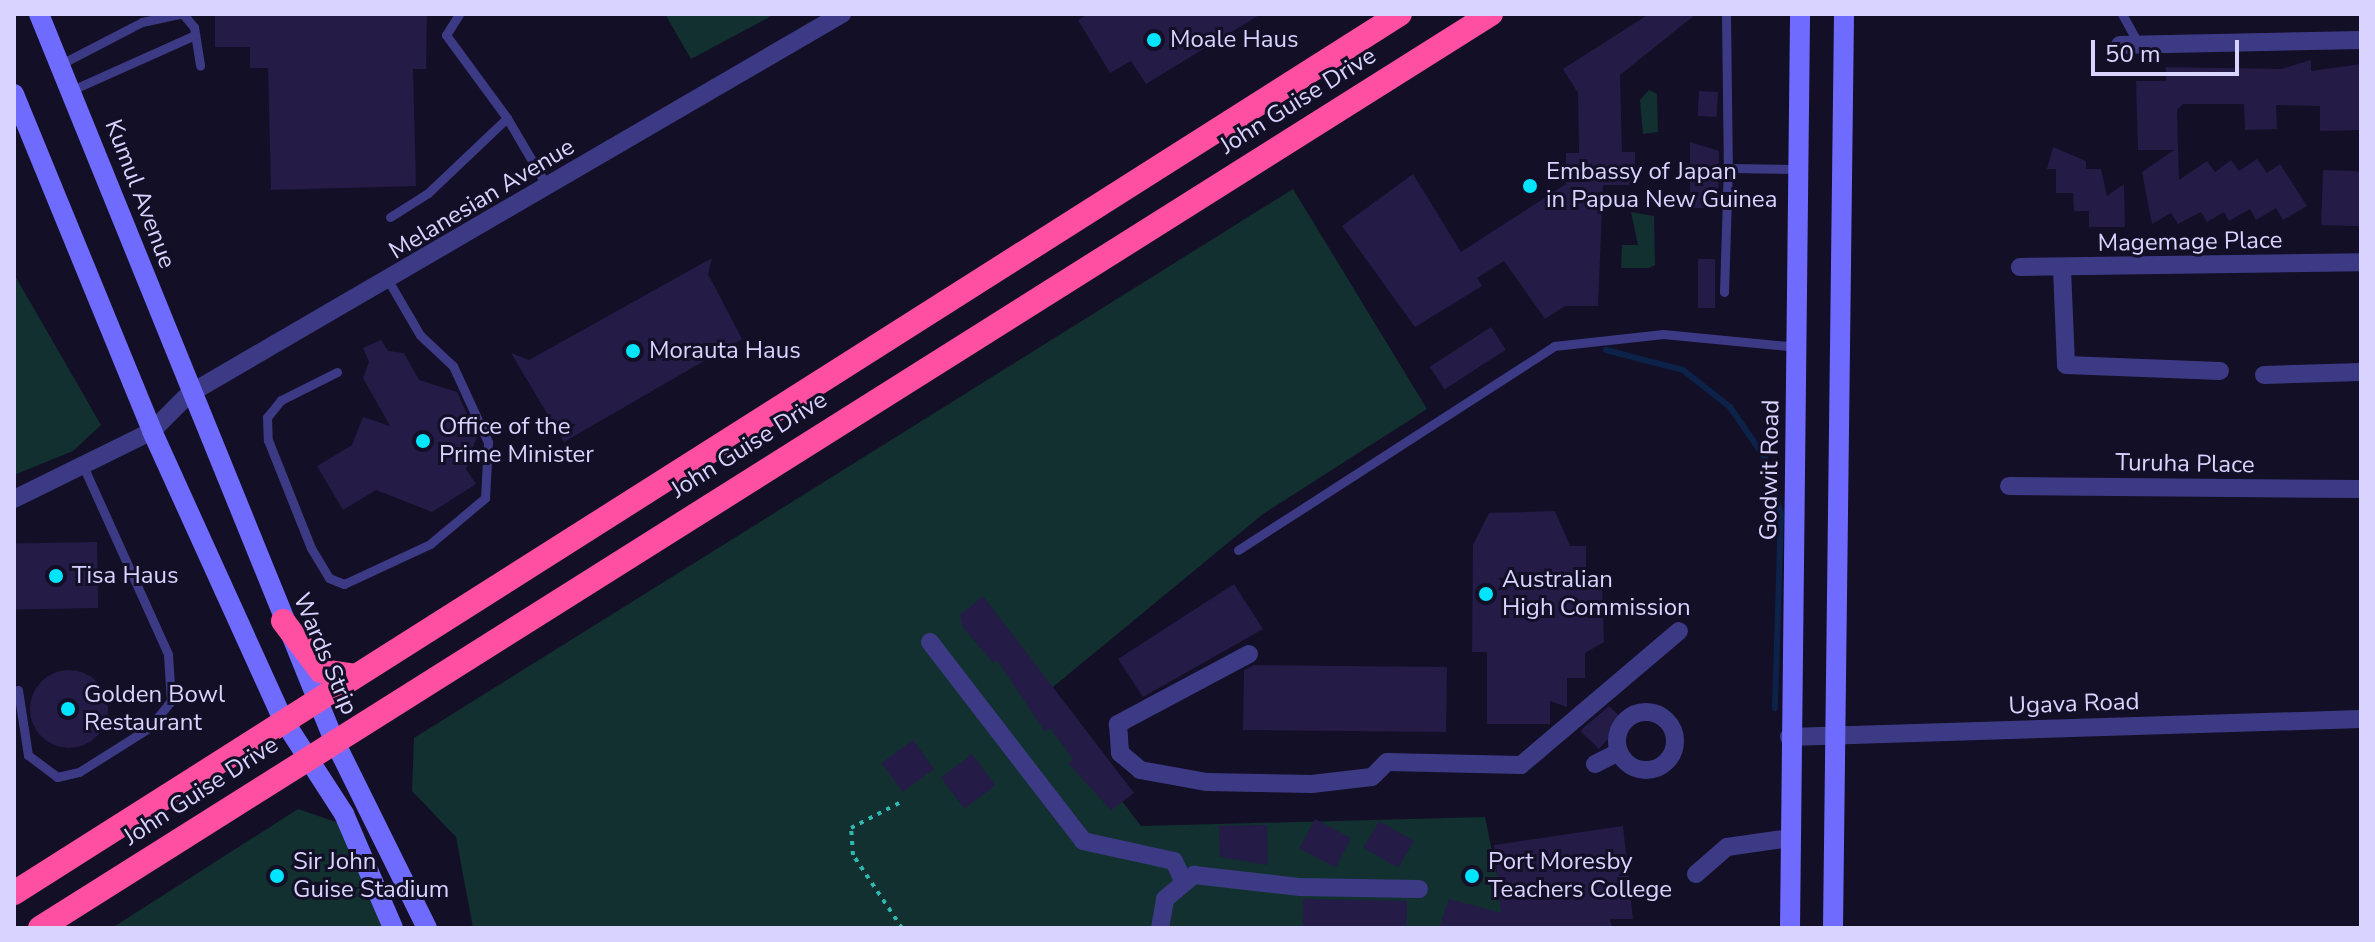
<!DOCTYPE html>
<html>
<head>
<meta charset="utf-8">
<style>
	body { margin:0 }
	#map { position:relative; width:2375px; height:942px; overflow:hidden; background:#130f26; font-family:"Nunito Sans",sans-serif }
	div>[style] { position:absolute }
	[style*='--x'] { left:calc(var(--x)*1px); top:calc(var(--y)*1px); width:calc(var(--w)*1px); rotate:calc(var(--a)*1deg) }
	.green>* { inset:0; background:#12302f }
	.stream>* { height:6px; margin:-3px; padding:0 3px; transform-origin:3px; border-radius:3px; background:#0c2248 }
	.building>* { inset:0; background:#241b47; transform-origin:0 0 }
	.round { border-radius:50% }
	.path>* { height:4px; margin-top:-2px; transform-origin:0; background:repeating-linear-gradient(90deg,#2fb8b0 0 4px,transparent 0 10px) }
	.lane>* { height:9px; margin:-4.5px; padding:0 4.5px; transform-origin:4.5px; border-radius:4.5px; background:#3d3a85 }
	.street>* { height:18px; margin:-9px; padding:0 9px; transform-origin:9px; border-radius:9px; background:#3d3a85 }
	.street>.ring { margin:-9px; padding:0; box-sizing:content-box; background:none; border:18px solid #3d3a85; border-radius:50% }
	.secondary>* { height:20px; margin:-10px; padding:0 10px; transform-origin:10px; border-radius:10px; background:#6f6bff }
	.highway>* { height:24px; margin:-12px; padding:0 12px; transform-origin:12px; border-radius:12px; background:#ff4fa3 }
	.dots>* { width:22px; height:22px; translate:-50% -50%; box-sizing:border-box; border:4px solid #130f26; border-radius:50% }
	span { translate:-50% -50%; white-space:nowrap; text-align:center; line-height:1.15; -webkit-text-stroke:6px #130f26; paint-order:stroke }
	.poi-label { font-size:24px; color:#d9d4ff }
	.left { translate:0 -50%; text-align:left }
	.street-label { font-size:24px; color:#d9d4ff }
	.frame { position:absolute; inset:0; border:16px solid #d9d4ff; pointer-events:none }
	.scale { position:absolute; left:2091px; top:40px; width:148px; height:36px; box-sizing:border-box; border:4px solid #d9d4ff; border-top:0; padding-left:10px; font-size:24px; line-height:28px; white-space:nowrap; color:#d9d4ff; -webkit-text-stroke:6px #130f26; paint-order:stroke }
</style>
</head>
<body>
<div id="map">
	<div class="green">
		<i style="clip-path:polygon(665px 14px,775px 14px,691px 59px)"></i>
		<i style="clip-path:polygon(1649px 90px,1657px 94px,1658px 132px,1643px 134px,1640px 100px)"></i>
		<i style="clip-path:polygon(1293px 189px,1427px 409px,1263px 514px,1042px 696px,1141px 826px,1485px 817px,1508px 928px,473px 928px,456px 837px,412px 791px,414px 738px)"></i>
		<i style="clip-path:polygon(1631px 212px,1654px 216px,1655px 265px,1649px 268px,1621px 268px,1622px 245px,1638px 245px)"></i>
		<i style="clip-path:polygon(14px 274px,101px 425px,73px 451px,14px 475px)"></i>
		<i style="clip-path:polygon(298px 809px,339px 823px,382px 928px,112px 928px)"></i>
	</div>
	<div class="stream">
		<i style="--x:1606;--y:350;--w:80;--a:14.6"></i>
		<i style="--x:1683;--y:370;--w:60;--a:38.2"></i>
		<i style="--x:1730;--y:407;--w:62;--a:55.5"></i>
		<i style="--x:1765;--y:458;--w:58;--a:74.1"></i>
		<i style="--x:1781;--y:514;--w:194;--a:91.8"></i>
	</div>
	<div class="building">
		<i style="clip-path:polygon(215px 14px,427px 14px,426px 69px,413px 69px,416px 186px,271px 190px,268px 68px,250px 68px,250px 47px,215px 47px)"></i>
		<i style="clip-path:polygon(1088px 14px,1261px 14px,1146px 84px,1131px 61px,1110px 73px,1078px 20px)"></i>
		<i style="clip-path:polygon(1649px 14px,1696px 14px,1620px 75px,1622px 152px,1635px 152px,1635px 185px,1603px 185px,1598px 306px,1565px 306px,1545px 319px,1504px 261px,1477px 278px,1482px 286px,1415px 327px,1342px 226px,1413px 174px,1461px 252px,1566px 184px,1566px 153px,1579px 153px,1578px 93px,1563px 69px)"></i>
		<i style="clip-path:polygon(2311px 60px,2311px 71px,2361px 64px,2361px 130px,2320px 131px,2320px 106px,2276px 105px,2277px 129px,2245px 130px,2244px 104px,2183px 104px,2177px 110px,2179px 180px,2207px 161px,2215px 172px,2231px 160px,2239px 171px,2257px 159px,2267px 173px,2280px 164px,2307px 206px,2283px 220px,2276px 208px,2256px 220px,2250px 209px,2229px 221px,2224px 212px,2207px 222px,2201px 212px,2178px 224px,2171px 213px,2152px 224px,2142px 172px,2174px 150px,2138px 150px,2136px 81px,2166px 81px,2166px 67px,2281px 69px)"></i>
		<i style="left:1699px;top:91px;width:19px;height:25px;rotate:3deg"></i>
		<i style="clip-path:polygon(1690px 142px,1719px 151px,1718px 208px,1690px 208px)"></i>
		<i style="clip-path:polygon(2053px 147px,2086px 161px,2086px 169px,2101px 169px,2107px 196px,2124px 184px,2125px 227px,2089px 227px,2089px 211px,2074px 211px,2073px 193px,2056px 193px,2056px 169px,2047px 169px)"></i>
		<i style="left:2323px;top:170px;width:38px;height:55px;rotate:2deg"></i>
		<i style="clip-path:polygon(712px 258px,708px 274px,742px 339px,564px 442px,511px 353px,529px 360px)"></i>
		<i style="left:1698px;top:259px;width:17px;height:49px"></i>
		<i style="left:1491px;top:327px;width:27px;height:73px;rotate:57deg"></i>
		<i style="clip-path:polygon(381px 340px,388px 351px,404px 353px,419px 380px,457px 392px,477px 436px,466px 469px,476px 484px,432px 512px,376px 490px,343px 510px,317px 466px,352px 445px,363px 417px,390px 426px,363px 378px,369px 362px,363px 348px)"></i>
		<i style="clip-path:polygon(1555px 511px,1570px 546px,1586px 546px,1586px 579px,1602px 584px,1604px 642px,1585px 653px,1585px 678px,1567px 678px,1567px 707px,1550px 701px,1550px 724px,1487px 724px,1487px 652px,1472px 652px,1473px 545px,1489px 513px)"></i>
		<i style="left:97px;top:542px;width:66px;height:83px;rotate:89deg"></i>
		<i style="clip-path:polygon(1234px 584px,1263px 629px,1143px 697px,1118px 659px)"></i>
		<i style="clip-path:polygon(983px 596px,1134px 793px,1111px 810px,1068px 763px,1073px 759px,1050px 728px,1045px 732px,997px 660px,993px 663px,962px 626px,960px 615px)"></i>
		<i style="clip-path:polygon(1254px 665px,1447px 667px,1446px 732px,1243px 730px,1244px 670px)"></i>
		<i class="round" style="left:30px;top:670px;width:78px;height:78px"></i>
		<i style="clip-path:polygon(1609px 706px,1624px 721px,1599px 749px,1580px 731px)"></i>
		<i style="left:913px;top:740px;width:36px;height:39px;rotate:54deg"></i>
		<i style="left:972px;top:754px;width:39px;height:39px;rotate:53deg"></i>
		<i style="left:1315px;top:819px;width:41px;height:33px;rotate:28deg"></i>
		<i style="left:1379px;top:821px;width:40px;height:31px;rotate:30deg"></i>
		<i style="clip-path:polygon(1267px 825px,1268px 865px,1220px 857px,1219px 826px)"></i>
		<i style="clip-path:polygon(1623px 826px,1633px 919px,1610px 919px,1612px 928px,1439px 928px,1449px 899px,1501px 913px,1494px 845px)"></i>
		<i style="left:1303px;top:899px;width:104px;height:29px;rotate:1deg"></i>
	</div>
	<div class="path">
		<i style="--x:902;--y:928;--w:88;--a:-123.9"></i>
		<i style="--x:853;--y:855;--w:27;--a:-94"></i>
		<i style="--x:851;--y:828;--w:59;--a:-27.4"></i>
	</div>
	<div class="lane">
		<i style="--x:183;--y:14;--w:17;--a:50"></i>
		<i style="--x:194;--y:27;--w:39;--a:81"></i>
		<i style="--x:1726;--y:14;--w:154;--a:89.3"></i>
		<i style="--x:1728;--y:168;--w:70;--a:0.8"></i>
		<i style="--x:2122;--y:14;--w:35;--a:61"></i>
		<i style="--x:61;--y:64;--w:91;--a:-27.4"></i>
		<i style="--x:142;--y:22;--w:40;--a:-12"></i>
		<i style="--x:72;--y:90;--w:135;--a:-24.1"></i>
		<i style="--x:507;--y:118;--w:81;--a:59.6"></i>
		<i style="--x:390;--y:217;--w:45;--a:-32.3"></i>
		<i style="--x:428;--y:193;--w:109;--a:-43.5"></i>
		<i style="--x:507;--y:118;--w:103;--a:-126.3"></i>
		<i style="--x:446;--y:35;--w:25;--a:-58"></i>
		<i style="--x:1724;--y:292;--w:124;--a:-88.2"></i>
		<i style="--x:337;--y:372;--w:63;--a:153.4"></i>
		<i style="--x:281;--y:400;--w:22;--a:129"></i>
		<i style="--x:267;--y:417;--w:23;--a:88"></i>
		<i style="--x:268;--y:440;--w:116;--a:68.3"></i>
		<i style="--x:311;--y:548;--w:35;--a:59"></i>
		<i style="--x:329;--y:578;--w:16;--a:22"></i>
		<i style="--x:344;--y:584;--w:95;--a:-24.9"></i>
		<i style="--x:430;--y:544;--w:72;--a:-39.9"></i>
		<i style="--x:485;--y:498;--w:56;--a:-86.9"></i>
		<i style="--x:488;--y:442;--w:84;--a:-114.7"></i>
		<i style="--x:453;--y:366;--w:45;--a:-136.8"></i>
		<i style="--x:420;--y:335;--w:61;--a:-120.3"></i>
		<i style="--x:1238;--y:550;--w:376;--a:-32.8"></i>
		<i style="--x:1554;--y:346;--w:110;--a:-6.3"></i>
		<i style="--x:1663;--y:334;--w:135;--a:5.5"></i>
		<i style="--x:18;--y:690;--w:66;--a:81.3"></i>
		<i style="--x:28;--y:755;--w:36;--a:37"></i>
		<i style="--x:57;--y:777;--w:23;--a:-13"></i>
		<i style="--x:79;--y:772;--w:83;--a:-32.2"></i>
		<i style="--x:149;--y:728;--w:35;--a:-51"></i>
		<i style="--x:171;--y:701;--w:47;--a:-93.7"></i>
		<i style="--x:168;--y:654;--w:204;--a:-114.3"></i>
	</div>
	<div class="street">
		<i style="--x:2120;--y:45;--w:241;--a:-1.2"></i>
		<i style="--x:2020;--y:267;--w:341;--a:-0.8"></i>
		<i style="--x:2062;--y:269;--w:96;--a:87.6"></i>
		<i style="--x:2066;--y:365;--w:154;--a:2.2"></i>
		<i style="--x:2264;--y:375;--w:97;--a:-1.8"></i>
		<i style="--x:2009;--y:486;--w:352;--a:0.5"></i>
		<i style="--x:14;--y:499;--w:154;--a:-26.2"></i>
		<i style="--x:152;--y:431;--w:52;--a:-45"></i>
		<i style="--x:189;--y:394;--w:756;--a:-30.2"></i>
		<i style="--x:930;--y:642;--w:251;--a:52.4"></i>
		<i style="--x:1083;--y:841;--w:93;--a:12.4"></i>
		<i style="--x:1174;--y:861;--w:23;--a:65"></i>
		<i style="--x:1249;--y:654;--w:149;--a:151.9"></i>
		<i style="--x:1118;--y:724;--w:29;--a:86"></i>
		<i style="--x:1120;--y:753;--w:26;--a:40"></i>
		<i style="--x:1140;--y:770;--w:68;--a:10.2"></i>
		<i style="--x:1207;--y:782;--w:105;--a:1.1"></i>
		<i style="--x:1312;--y:784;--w:60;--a:-6.7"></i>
		<i style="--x:1372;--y:777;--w:21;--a:-45"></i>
		<i style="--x:1387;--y:762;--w:134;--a:1.3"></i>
		<i style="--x:1521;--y:765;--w:207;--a:-40.3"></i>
		<i class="ring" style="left:1617px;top:712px;width:40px;height:40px"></i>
		<i style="--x:1789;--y:737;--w:572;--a:-1.8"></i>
		<i style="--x:1595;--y:764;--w:27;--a:-27"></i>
		<i style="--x:1696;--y:874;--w:41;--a:-41.1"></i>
		<i style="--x:1727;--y:847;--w:64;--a:-8.1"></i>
		<i style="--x:1160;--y:928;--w:29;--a:-80"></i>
		<i style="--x:1165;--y:899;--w:38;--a:-40"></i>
		<i style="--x:1194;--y:875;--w:107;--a:6.5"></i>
		<i style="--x:1300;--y:887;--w:119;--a:1"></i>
	</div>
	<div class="secondary">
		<i style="--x:39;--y:14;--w:781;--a:67.9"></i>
		<i style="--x:333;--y:738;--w:212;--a:63.7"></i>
		<i style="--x:14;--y:94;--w:364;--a:67.7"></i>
		<i style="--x:152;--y:431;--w:315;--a:65.6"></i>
		<i style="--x:282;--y:718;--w:114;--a:57.1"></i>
		<i style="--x:344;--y:814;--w:124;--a:66.7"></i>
		<i style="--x:1790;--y:928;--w:914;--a:-89.37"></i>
		<i style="--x:1833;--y:928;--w:914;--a:-89.31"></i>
	</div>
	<div class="highway">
		<i style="--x:283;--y:621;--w:63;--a:52.8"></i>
		<i style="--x:321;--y:671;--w:35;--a:8"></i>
		<i style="--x:14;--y:893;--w:1641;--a:-32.38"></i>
		<i style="--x:40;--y:928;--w:1715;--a:-32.21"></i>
	</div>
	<div class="dots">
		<i style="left:1154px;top:40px;background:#00e5ff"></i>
		<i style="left:1530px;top:186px;background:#00e5ff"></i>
		<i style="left:633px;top:351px;background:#00e5ff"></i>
		<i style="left:423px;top:441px;background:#00e5ff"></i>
		<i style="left:56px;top:576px;background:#00e5ff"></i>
		<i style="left:1486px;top:594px;background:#00e5ff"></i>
		<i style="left:68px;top:709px;background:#00e5ff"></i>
		<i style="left:277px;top:876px;background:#00e5ff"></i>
		<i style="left:1472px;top:876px;background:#00e5ff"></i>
	</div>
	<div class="poi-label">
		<span class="left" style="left:1170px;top:40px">Moale Haus</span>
		<span class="left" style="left:1546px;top:186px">Embassy of Japan<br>in Papua New Guinea</span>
		<span class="left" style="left:649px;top:351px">Morauta Haus</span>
		<span class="left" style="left:439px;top:441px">Office of the<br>Prime Minister</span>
		<span class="left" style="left:72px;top:576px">Tisa Haus</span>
		<span class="left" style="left:1502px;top:594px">Australian<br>High Commission</span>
		<span class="left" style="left:84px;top:709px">Golden Bowl<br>Restaurant</span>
		<span class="left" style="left:293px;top:876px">Sir John<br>Guise Stadium</span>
		<span class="left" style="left:1488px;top:876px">Port Moresby<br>Teachers College</span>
	</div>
	<div class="street-label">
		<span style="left:1298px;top:101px;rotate:-32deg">John Guise Drive</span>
		<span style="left:140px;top:194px;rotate:69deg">Kumul Avenue</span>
		<span style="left:482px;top:199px;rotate:-31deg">Melanesian Avenue</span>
		<span style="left:2190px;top:242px;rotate:-1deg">Magemage Place</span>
		<span style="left:749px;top:445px;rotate:-32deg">John Guise Drive</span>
		<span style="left:2185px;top:464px;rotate:1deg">Turuha Place</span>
		<span style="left:1770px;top:470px;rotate:-89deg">Godwit Road</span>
		<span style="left:325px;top:654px;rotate:67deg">Wards Strip</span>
		<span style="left:2074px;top:704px;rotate:-2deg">Ugava Road</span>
		<span style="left:201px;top:791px;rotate:-33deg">John Guise Drive</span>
	</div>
	<div class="frame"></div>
	<div class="scale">50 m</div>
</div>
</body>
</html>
